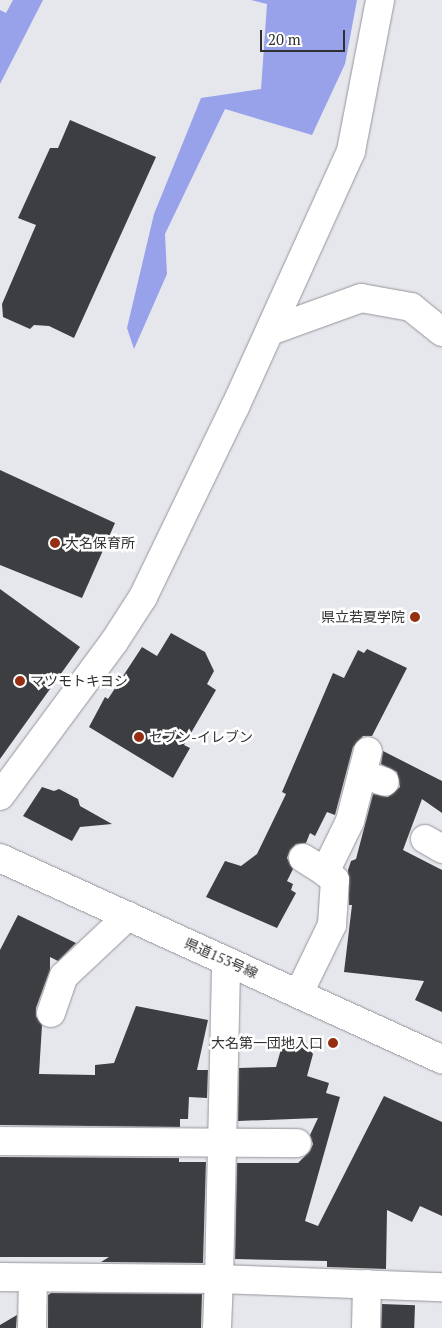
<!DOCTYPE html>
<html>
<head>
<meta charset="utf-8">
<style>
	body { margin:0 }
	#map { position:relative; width:442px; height:1328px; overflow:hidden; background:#e6e7ed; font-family:"PT Serif","Noto Sans JP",serif }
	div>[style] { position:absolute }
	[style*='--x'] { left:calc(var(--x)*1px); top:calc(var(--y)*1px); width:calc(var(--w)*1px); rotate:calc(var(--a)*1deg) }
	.forest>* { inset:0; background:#97a2ea }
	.building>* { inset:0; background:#3d3e42; transform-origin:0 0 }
	.roads { filter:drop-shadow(0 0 1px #94959a) drop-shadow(0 0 1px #94959a) }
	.minor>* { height:28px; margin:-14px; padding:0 14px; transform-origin:14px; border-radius:14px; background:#fff }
	.secondary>* { height:28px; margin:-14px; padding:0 14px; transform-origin:14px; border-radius:14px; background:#fff }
	.dots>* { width:14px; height:14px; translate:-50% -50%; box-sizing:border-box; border:2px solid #fff; border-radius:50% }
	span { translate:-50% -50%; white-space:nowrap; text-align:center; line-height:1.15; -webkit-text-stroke:5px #fff; paint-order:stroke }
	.poi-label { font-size:14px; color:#2f3032 }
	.left { translate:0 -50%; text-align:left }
	.right { translate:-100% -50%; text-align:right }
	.street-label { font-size:14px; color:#2f3032 }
	.scale { position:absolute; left:260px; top:30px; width:85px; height:22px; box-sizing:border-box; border:2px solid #2f3032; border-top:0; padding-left:6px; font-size:15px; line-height:18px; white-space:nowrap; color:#2f3032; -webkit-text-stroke:4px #fff; paint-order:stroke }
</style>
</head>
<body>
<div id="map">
	<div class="forest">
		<i style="clip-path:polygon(13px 0,43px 0,0 84px,0 10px,6px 13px)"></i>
		<i style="clip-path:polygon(251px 0,357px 0,345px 64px,312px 135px,225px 109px,165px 234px,167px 274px,134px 349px,127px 328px,154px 214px,201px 98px,261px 89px,267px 4px)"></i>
	</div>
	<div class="building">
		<i style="clip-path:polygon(70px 120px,156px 157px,74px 338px,49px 326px,34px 325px,30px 329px,3px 317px,2px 304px,36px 225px,18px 218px,50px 148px,58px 148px)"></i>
		<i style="clip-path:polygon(0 470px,115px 523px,82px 598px,0 565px)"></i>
		<i style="clip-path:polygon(0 589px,80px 647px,0 759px)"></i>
		<i style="clip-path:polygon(171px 633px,205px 652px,214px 671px,207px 684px,216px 690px,184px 745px,190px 748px,173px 778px,89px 727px,105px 697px,108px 699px,142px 647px,157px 656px)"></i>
		<i style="clip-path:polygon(367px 649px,407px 668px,372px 736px,363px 736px,353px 747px,335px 815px,327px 812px,315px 836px,310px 833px,306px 843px,296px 844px,290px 850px,287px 858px,293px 869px,287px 881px,293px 884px,291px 890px,296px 893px,277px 928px,206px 897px,225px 861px,241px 866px,257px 854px,286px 794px,282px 792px,333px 673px,344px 678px,358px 650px,364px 653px)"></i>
		<i style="clip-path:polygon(383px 751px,442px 781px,442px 813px,422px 799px,403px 850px,442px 870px,442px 1012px,415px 1000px,424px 981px,344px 972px,352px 905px,349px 905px,348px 870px,351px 861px,356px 859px,373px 794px,388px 797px,400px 787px,397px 772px,381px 764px)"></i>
		<i style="clip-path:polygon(42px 787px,54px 791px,59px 789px,78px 799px,80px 806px,112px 824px,80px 827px,72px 841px,23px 816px)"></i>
		<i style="clip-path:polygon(18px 915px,76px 943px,58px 961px,50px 957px,50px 970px,36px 1008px,36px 1016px,42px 1025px,39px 1074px,95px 1075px,95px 1065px,114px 1063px,136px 1006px,208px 1020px,197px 1070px,208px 1070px,207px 1098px,189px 1097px,188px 1119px,180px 1119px,180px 1127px,0 1125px,0 950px)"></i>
		<i style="clip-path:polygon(283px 1042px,309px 1049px,313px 1054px,307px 1076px,329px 1083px,326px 1093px,340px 1097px,305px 1221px,318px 1226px,384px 1096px,442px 1122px,442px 1216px,420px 1206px,412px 1222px,387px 1210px,386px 1269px,327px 1267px,327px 1261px,235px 1259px,237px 1163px,298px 1163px,310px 1151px,313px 1144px,310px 1135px,318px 1118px,238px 1121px,239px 1068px,276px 1067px)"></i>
		<i style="clip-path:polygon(0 1157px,179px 1158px,179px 1162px,206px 1162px,203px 1263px,101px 1262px,109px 1257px,0 1257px)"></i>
		<i style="clip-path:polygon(51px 1293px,202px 1294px,201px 1328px,48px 1328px,48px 1295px)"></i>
		<i style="left:382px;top:1304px;width:33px;height:24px;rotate:2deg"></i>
		<i style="clip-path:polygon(17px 1315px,16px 1328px,0 1328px,0 1325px)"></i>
	</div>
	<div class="roads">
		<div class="minor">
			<i style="--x:270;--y:331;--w:97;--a:-19.9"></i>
			<i style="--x:361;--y:298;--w:51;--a:10.2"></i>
			<i style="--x:411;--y:307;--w:40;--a:39"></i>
			<i style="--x:362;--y:774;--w:24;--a:19"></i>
			<i style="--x:0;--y:796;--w:192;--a:-53.5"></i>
			<i style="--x:114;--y:642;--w:54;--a:-57.2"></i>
			<i style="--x:143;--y:597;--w:211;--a:-64.2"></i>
			<i style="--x:235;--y:407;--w:281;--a:-65.6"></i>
			<i style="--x:351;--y:151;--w:154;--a:-79.1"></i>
			<i style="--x:425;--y:839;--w:20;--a:30"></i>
			<i style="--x:303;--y:858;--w:26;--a:32"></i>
			<i style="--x:299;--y:993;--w:76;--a:-64.1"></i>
			<i style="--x:332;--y:925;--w:45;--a:-86.2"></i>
			<i style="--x:335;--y:880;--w:13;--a:-141"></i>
			<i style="--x:325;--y:872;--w:57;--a:-63.9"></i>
			<i style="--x:350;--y:821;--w:72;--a:-75.6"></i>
			<i style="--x:51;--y:1013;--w:39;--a:-71"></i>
			<i style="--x:64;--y:976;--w:88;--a:-43.2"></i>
			<i style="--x:0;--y:1141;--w:297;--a:0.4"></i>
			<i style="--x:0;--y:1277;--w:219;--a:0.5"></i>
			<i style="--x:219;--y:1279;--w:318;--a:-88.7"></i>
			<i style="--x:32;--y:1328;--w:50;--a:-88.9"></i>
			<i style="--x:217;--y:1328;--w:49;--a:-87.7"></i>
			<i style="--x:219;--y:1279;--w:223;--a:2.1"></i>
			<i style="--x:366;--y:1328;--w:44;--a:-88.7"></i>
		</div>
		<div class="secondary">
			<i style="--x:0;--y:858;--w:486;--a:24.5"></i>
		</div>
	</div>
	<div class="dots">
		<i style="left:55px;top:543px;background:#962f11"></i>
		<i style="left:415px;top:617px;background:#962f11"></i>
		<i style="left:20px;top:681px;background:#962f11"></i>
		<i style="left:139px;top:737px;background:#962f11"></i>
		<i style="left:333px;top:1043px;background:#962f11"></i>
	</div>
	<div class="poi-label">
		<span class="left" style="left:65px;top:543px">大名保育所</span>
		<span class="right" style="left:405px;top:617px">県立若夏学院</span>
		<span class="left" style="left:30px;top:681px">マツモトキヨシ</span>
		<span class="left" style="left:149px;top:737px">セブン-イレブン</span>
		<span class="right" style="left:323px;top:1043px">大名第一団地入口</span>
	</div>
	<div class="street-label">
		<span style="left:221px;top:958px;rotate:24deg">県道153号線</span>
	</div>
	<div class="scale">20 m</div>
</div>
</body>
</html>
